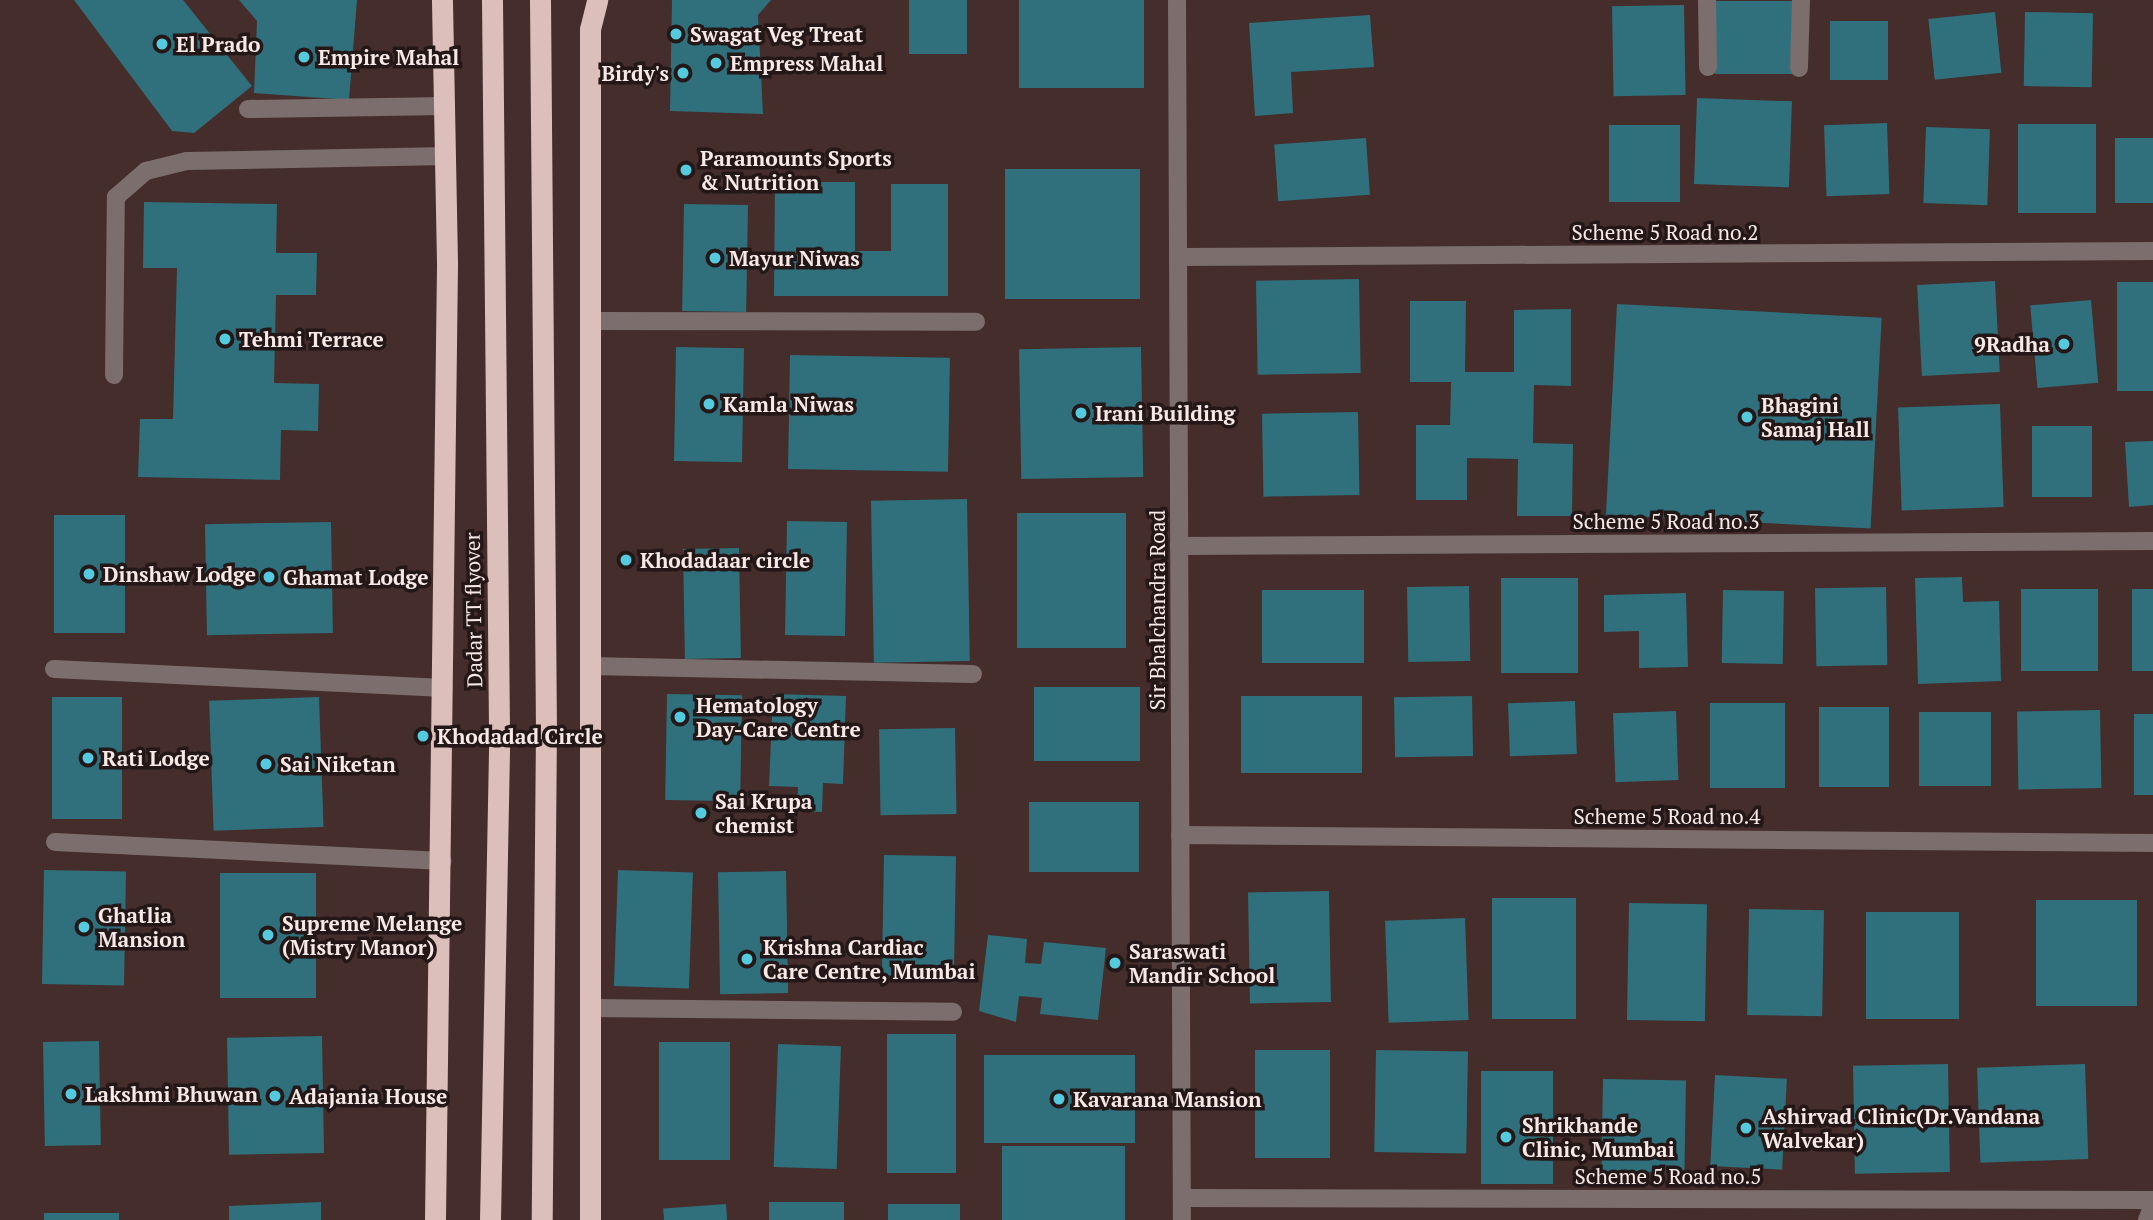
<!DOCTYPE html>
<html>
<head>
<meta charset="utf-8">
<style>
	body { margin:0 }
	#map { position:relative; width:2153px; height:1220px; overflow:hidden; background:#442d2b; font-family:"PT Serif",serif }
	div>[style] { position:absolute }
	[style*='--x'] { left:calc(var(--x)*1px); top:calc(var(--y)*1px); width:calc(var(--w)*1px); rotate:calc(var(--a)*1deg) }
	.building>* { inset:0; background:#2f707c; transform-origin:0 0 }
	.minor>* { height:18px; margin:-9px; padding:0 9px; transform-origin:9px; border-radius:9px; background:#7b6e6d }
	.highway>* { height:21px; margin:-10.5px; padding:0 10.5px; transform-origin:10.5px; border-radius:10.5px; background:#dcbeba }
	.dots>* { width:19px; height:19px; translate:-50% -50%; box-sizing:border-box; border:4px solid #231817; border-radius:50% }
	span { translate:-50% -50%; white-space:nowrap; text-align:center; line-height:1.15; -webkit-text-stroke:7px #231817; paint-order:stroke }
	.poi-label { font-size:21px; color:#f8e8e6; font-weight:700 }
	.left { translate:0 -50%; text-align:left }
	.right { translate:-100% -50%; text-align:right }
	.street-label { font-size:21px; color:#f8e8e6 }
</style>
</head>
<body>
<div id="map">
	<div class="building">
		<i style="clip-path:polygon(74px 0,183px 0,252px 86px,194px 133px,172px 131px)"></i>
		<i style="clip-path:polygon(239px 0,357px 0,349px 100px,254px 93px,257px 21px)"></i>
		<i style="clip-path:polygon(672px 0,771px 0,758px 15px,763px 114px,670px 111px)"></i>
		<i style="left:909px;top:0;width:58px;height:54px"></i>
		<i style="left:1019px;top:0;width:125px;height:88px"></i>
		<i style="left:1792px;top:1px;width:73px;height:77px;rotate:90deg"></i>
		<i style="left:1684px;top:5px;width:90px;height:72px;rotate:89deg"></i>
		<i style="left:1995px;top:12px;width:61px;height:67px;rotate:84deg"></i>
		<i style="left:2025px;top:12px;width:68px;height:74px;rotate:1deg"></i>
		<i style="clip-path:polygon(1370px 15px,1374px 67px,1291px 72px,1293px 113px,1255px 116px,1249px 23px)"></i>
		<i style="left:1830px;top:21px;width:58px;height:59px"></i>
		<i style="left:1697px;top:98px;width:95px;height:86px;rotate:2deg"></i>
		<i style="left:1887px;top:123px;width:71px;height:63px;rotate:88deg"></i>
		<i style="left:2018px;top:124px;width:78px;height:89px"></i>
		<i style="left:1609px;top:125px;width:71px;height:77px"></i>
		<i style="left:1926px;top:127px;width:64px;height:76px;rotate:2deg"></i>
		<i style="left:1366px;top:138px;width:57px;height:92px;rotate:86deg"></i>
		<i style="left:2153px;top:138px;width:65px;height:38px;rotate:90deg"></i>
		<i style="left:1140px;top:169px;width:130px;height:135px;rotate:90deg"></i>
		<i style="clip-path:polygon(775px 182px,855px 182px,855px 251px,891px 251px,891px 184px,948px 184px,948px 296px,774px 296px)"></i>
		<i style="clip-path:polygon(144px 202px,277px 204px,276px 253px,317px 253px,316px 295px,276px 295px,274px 383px,319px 384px,318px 431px,281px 430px,280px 480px,138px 477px,140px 419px,173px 419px,177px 268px,143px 268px)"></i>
		<i style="left:684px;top:204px;width:64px;height:107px;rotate:1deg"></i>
		<i style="left:1359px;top:279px;width:94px;height:103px;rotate:89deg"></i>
		<i style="left:1995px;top:281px;width:91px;height:78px;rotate:87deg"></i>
		<i style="left:2153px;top:282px;width:109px;height:36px;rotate:90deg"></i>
		<i style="left:2091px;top:300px;width:83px;height:61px;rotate:85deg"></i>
		<i style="clip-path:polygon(1410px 301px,1466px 301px,1465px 372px,1514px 372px,1514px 310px,1571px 309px,1571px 386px,1534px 385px,1533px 443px,1573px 444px,1572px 516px,1517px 516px,1518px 459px,1467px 458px,1467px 500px,1416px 500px,1416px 425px,1450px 425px,1451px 382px,1410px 382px)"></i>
		<i style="left:1617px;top:304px;width:265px;height:211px;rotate:3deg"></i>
		<i style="left:676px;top:347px;width:68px;height:114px;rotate:1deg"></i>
		<i style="left:1141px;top:347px;width:130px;height:122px;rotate:89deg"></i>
		<i style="left:790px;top:355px;width:160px;height:114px;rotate:1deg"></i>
		<i style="left:2000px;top:404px;width:103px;height:102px;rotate:88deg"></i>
		<i style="left:1358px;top:412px;width:83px;height:96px;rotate:89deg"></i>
		<i style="left:2032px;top:426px;width:60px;height:71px"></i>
		<i style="clip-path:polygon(2153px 441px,2153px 505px,2129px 507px,2125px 442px)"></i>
		<i style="left:967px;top:499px;width:162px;height:96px;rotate:89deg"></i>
		<i style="left:1126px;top:513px;width:135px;height:109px;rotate:90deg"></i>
		<i style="left:54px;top:515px;width:71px;height:118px"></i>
		<i style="left:787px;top:521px;width:60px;height:114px;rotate:1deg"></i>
		<i style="left:331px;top:522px;width:111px;height:126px;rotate:89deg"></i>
		<i style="left:739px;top:548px;width:110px;height:56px;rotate:89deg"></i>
		<i style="clip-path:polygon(1962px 577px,1963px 602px,1999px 601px,2001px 681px,1918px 684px,1915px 578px)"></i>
		<i style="left:1501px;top:578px;width:77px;height:95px"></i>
		<i style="left:1469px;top:586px;width:75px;height:62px;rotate:89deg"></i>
		<i style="left:1886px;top:587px;width:78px;height:71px;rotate:89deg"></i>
		<i style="left:2098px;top:589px;width:82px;height:77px;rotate:90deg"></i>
		<i style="left:2132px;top:589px;width:21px;height:82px"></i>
		<i style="left:1262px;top:590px;width:102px;height:73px"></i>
		<i style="left:1723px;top:590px;width:61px;height:73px;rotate:1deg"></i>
		<i style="clip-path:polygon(1686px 593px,1688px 667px,1639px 668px,1639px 631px,1604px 632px,1604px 595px)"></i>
		<i style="left:1140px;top:687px;width:74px;height:106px;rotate:90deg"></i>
		<i style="left:667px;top:694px;width:75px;height:106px;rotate:1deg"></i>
		<i style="clip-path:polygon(773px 694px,846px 696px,843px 784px,823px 783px,822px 812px,797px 811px,798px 787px,769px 786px)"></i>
		<i style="left:1241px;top:696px;width:121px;height:77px"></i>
		<i style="left:1472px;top:696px;width:60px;height:78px;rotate:89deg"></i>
		<i style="left:122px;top:697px;width:122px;height:70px;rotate:90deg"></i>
		<i style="left:319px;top:697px;width:130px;height:110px;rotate:88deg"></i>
		<i style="left:1575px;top:701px;width:53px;height:67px;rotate:88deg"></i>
		<i style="left:1710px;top:703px;width:75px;height:85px"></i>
		<i style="left:1819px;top:707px;width:70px;height:80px"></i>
		<i style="left:2100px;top:710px;width:78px;height:83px;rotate:89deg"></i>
		<i style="left:1676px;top:711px;width:69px;height:63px;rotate:88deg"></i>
		<i style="left:1991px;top:712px;width:74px;height:72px;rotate:90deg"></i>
		<i style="left:2134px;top:714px;width:19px;height:81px"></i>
		<i style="left:955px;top:728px;width:86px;height:76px;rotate:89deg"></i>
		<i style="left:1139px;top:802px;width:70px;height:110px;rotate:90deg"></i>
		<i style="left:884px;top:855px;width:72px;height:126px;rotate:1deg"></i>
		<i style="left:44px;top:870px;width:82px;height:114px;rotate:1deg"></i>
		<i style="left:618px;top:870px;width:75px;height:116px;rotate:2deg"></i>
		<i style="left:786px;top:871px;width:122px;height:68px;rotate:89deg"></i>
		<i style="left:220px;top:873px;width:96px;height:125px"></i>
		<i style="left:1329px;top:891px;width:111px;height:81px;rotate:89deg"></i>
		<i style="left:1576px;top:898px;width:121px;height:84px;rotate:90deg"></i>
		<i style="left:2137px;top:900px;width:106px;height:101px;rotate:90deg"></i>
		<i style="left:1629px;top:903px;width:78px;height:117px;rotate:1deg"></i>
		<i style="left:1749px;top:909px;width:75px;height:106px;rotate:1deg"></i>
		<i style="left:1866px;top:912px;width:93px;height:107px"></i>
		<i style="left:1465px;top:918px;width:102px;height:80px;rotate:88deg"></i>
		<i style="clip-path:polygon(988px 935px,1027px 939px,1025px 963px,1041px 964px,1044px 942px,1106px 948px,1098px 1020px,1040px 1014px,1042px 998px,1019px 996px,1016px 1022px,979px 1011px)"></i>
		<i style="left:887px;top:1034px;width:69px;height:139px"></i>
		<i style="left:322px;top:1036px;width:117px;height:95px;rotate:89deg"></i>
		<i style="left:99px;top:1041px;width:104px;height:56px;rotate:89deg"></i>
		<i style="left:659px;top:1042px;width:71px;height:118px"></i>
		<i style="left:778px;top:1044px;width:63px;height:123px;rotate:2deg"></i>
		<i style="left:1255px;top:1050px;width:75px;height:108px"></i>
		<i style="left:1376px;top:1050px;width:92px;height:102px;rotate:1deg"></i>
		<i style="left:1135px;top:1055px;width:88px;height:151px;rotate:90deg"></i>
		<i style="left:1948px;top:1064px;width:108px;height:95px;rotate:89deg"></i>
		<i style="left:2085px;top:1064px;width:95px;height:108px;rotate:88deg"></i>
		<i style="left:1553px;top:1071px;width:113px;height:72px;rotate:90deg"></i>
		<i style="left:1715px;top:1075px;width:72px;height:91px;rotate:3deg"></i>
		<i style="left:1603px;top:1079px;width:83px;height:92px;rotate:1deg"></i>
		<i style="left:1125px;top:1146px;width:74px;height:123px;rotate:90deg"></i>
		<i style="clip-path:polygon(321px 1202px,321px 1220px,229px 1220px,229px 1206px)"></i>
		<i style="left:769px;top:1202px;width:75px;height:18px"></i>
		<i style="left:726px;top:1204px;width:16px;height:63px;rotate:86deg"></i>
		<i style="left:960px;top:1204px;width:16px;height:72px;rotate:90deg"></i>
		<i style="left:44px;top:1213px;width:75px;height:7px"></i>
	</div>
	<div class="minor">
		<i style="--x:1177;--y:0;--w:1220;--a:89.77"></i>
		<i style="--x:1707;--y:0;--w:67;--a:89.1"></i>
		<i style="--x:1799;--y:68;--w:68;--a:-88.3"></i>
		<i style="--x:248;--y:109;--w:198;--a:-0.9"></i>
		<i style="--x:1178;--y:257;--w:975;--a:-0.35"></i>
		<i style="--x:590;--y:321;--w:386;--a:0.1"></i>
		<i style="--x:114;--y:375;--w:178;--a:-89.4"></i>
		<i style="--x:116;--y:197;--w:40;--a:-41"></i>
		<i style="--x:146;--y:171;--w:42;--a:-13.7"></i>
		<i style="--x:187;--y:161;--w:260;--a:-1.1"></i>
		<i style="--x:1179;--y:546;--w:974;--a:-0.29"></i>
		<i style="--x:590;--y:666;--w:383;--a:1.2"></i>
		<i style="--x:54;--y:669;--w:390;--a:2.8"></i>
		<i style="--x:1180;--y:835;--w:973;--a:0.47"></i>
		<i style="--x:55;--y:842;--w:388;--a:2.8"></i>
		<i style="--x:590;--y:1008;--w:363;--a:0.6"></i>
		<i style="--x:1182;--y:1198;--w:971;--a:0.12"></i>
		<i style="--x:2147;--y:1220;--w:17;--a:-69"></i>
	</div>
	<div class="highway">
		<i style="--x:540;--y:0;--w:728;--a:89.53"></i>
		<i style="--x:546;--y:728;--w:492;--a:90.5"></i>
		<i style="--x:435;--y:1220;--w:958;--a:-89.28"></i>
		<i style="--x:447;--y:262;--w:262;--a:-91.1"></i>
		<i style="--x:490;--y:1220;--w:491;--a:-88.9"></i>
		<i style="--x:499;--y:729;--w:729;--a:-90.55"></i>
		<i style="--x:590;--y:1220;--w:1191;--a:-90"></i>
		<i style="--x:590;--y:29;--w:30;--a:-76"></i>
	</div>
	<div class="dots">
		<i style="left:676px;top:34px;background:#54cade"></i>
		<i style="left:162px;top:44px;background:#54cade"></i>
		<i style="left:304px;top:57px;background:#54cade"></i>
		<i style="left:716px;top:63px;background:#54cade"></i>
		<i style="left:683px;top:73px;background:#54cade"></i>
		<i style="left:686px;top:170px;background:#54cade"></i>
		<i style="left:715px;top:258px;background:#54cade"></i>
		<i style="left:225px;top:339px;background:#54cade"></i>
		<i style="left:2064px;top:344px;background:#54cade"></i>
		<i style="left:709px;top:404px;background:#54cade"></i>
		<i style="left:1081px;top:413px;background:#54cade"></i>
		<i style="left:1747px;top:417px;background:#54cade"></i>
		<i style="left:626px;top:560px;background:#54cade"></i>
		<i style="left:89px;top:574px;background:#54cade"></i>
		<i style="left:269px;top:577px;background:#54cade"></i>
		<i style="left:680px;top:717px;background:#54cade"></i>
		<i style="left:423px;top:736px;background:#54cade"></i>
		<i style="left:88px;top:758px;background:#54cade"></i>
		<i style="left:266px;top:764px;background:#54cade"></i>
		<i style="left:701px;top:813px;background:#54cade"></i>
		<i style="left:84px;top:927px;background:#54cade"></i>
		<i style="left:268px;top:935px;background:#54cade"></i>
		<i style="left:747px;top:959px;background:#54cade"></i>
		<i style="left:1115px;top:963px;background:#54cade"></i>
		<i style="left:71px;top:1094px;background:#54cade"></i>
		<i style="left:275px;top:1096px;background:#54cade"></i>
		<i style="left:1059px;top:1099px;background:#54cade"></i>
		<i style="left:1746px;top:1128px;background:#54cade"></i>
		<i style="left:1506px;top:1137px;background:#54cade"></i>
	</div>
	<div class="poi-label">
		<span class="left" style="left:690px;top:34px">Swagat Veg Treat</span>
		<span class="left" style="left:176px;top:44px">El Prado</span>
		<span class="left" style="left:318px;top:57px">Empire Mahal</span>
		<span class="left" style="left:730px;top:63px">Empress Mahal</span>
		<span class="right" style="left:669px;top:73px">Birdy's</span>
		<span class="left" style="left:700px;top:170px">Paramounts Sports<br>&amp; Nutrition</span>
		<span class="left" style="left:729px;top:258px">Mayur Niwas</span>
		<span class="left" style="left:239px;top:339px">Tehmi Terrace</span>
		<span class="right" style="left:2050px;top:344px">9Radha</span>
		<span class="left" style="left:723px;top:404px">Kamla Niwas</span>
		<span class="left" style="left:1761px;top:417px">Bhagini<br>Samaj Hall</span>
		<span class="left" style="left:1095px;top:413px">Irani Building</span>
		<span class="left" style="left:640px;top:560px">Khodadaar circle</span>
		<span class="left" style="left:103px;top:574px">Dinshaw Lodge</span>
		<span class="left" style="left:283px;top:577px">Ghamat Lodge</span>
		<span class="left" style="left:696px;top:717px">Hematology<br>Day-Care Centre</span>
		<span class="left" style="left:437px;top:736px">Khodadad Circle</span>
		<span class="left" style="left:102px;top:758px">Rati Lodge</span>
		<span class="left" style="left:280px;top:764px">Sai Niketan</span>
		<span class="left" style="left:715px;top:813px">Sai Krupa<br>chemist</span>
		<span class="left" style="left:98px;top:927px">Ghatlia<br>Mansion</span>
		<span class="left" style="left:282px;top:935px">Supreme Melange<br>(Mistry Manor)</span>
		<span class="left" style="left:763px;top:959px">Krishna Cardiac<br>Care Centre, Mumbai</span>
		<span class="left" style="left:1129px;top:963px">Saraswati<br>Mandir School</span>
		<span class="left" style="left:85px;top:1094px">Lakshmi Bhuwan</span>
		<span class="left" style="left:289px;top:1096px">Adajania House</span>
		<span class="left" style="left:1073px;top:1099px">Kavarana Mansion</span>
		<span class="left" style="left:1762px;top:1128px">Ashirvad Clinic(Dr.Vandana<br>Walvekar)</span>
		<span class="left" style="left:1522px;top:1137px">Shrikhande<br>Clinic, Mumbai</span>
	</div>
	<div class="street-label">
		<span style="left:1665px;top:232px">Scheme 5 Road no.2</span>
		<span style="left:1666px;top:521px">Scheme 5 Road no.3</span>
		<span style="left:473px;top:610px;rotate:-91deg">Dadar TT flyover</span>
		<span style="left:1157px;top:610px;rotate:-90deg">Sir Bhalchandra Road</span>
		<span style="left:1667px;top:816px">Scheme 5 Road no.4</span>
		<span style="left:1668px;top:1176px">Scheme 5 Road no.5</span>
	</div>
</div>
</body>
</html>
